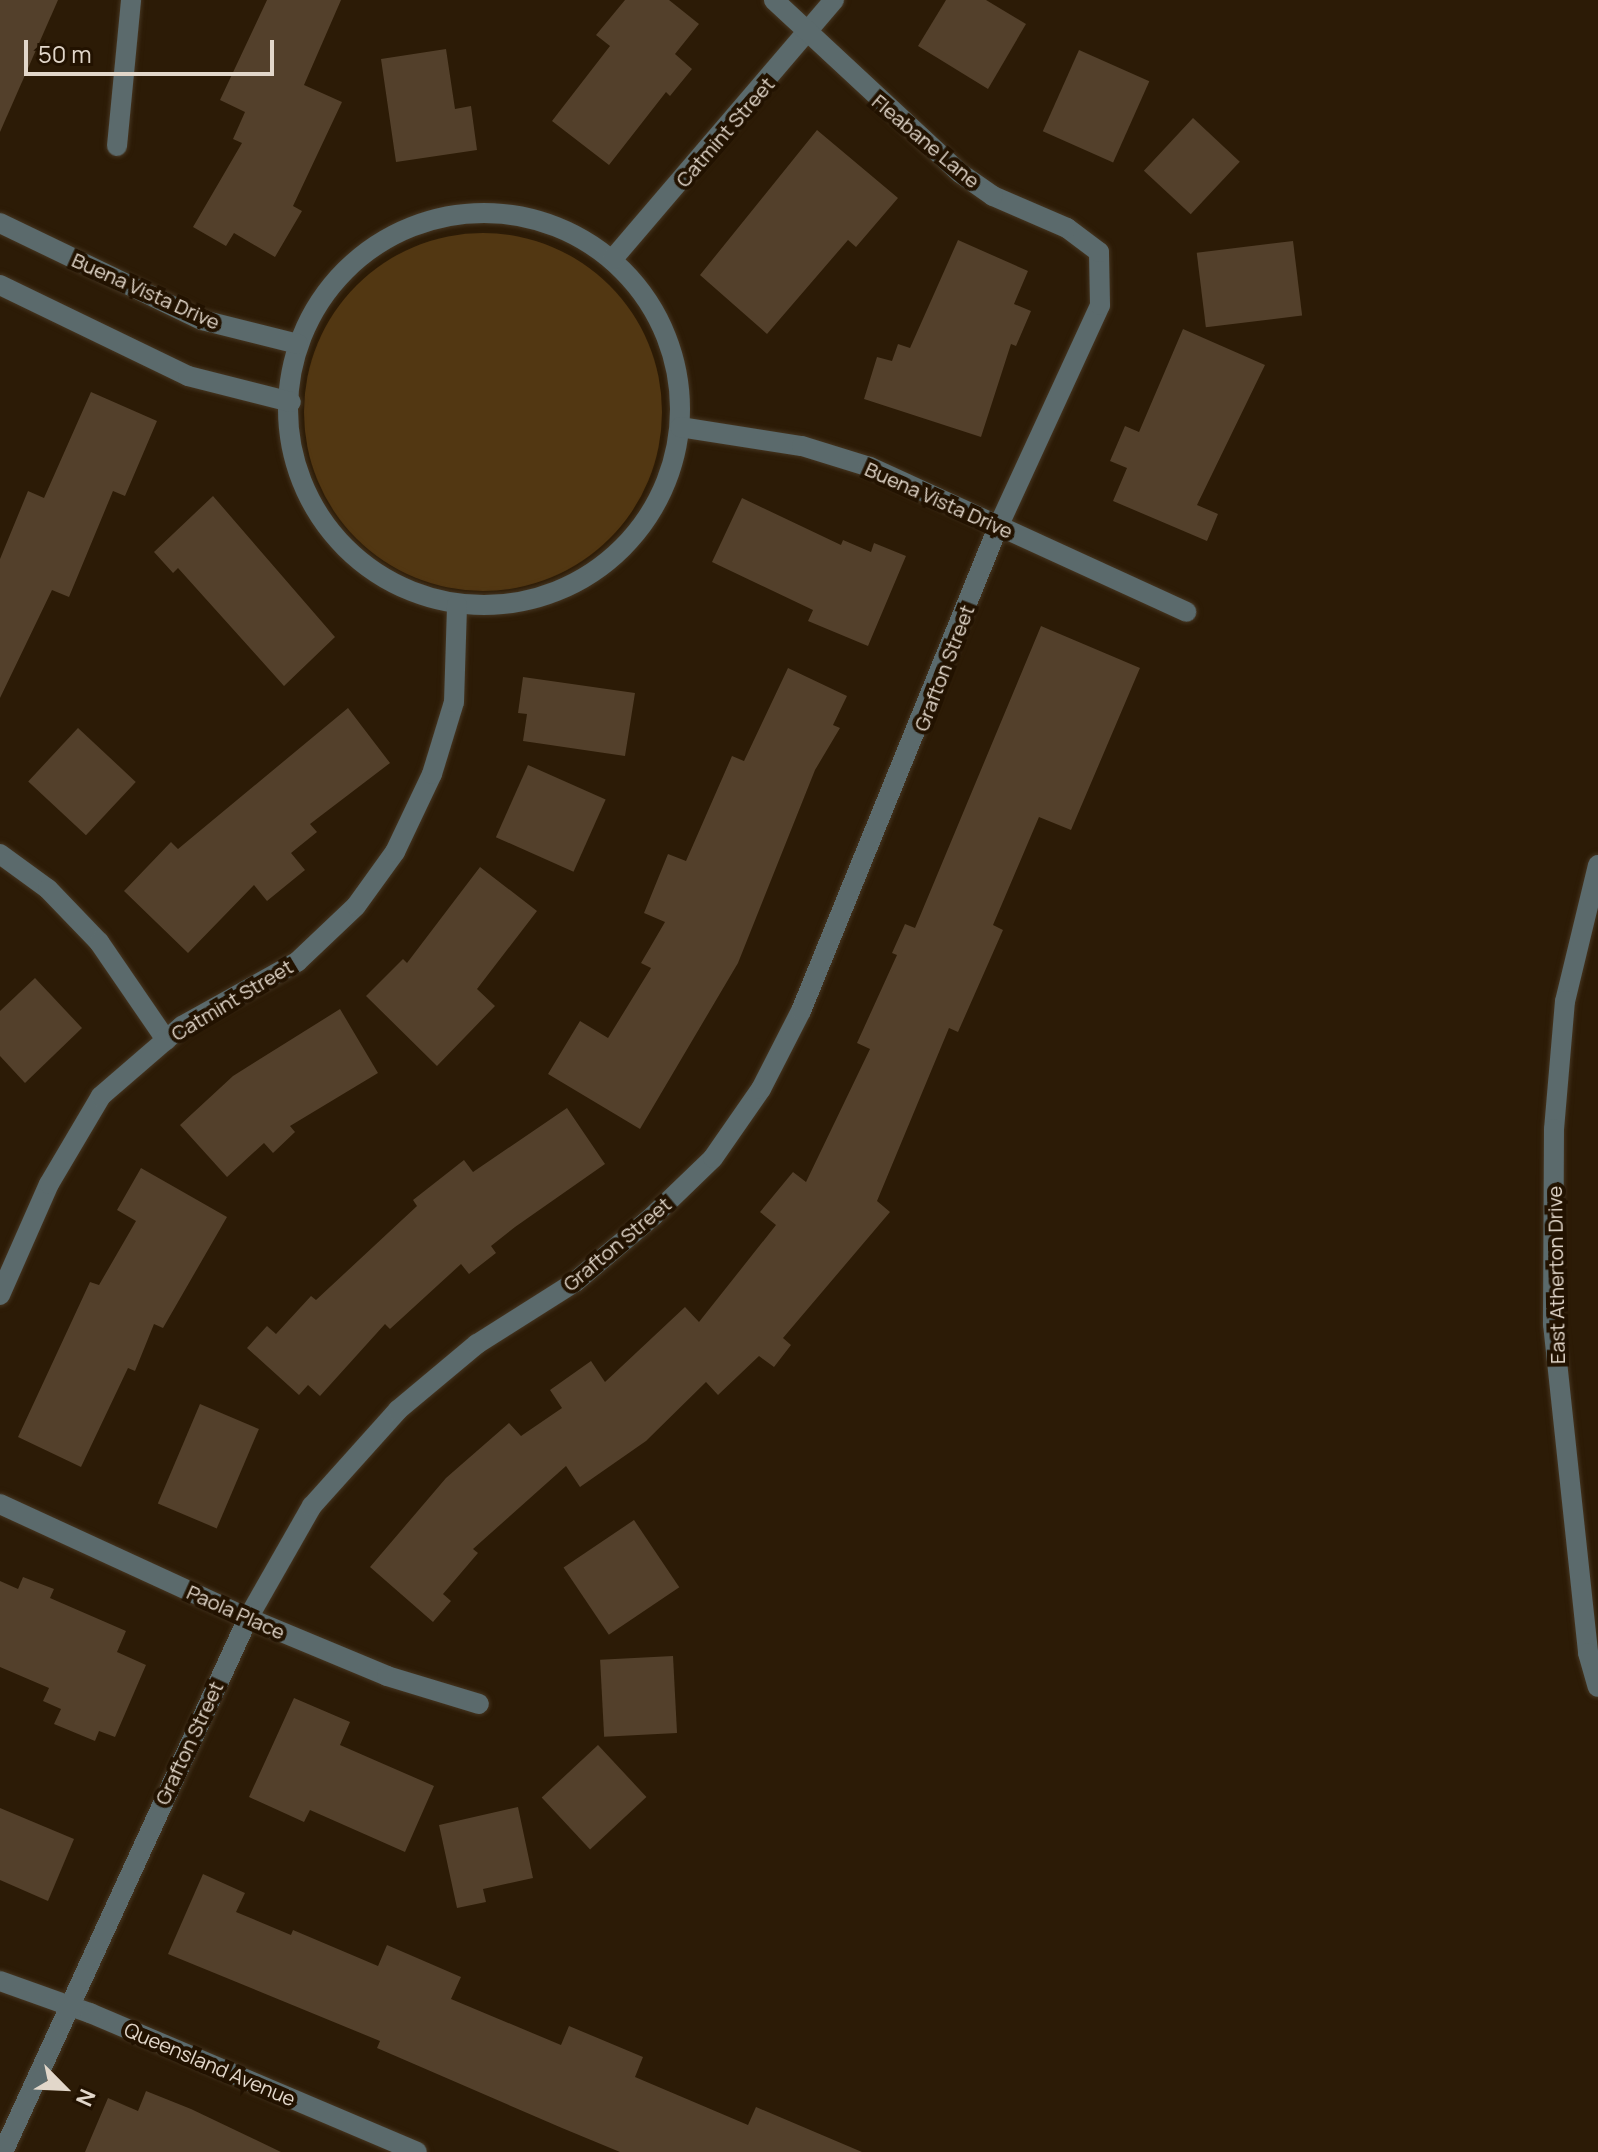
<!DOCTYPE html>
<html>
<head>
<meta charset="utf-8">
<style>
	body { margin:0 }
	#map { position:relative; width:1598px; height:2152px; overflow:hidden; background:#2c1b06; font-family:Manrope,sans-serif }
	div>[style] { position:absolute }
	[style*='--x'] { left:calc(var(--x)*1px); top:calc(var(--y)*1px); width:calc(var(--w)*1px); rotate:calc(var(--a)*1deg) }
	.green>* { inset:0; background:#523712 }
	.round { border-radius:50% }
	.building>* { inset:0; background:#53402b; transform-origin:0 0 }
	.roads { filter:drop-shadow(0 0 2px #453521) drop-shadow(0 0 2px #453521) }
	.minor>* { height:20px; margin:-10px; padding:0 10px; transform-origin:10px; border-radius:10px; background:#5b6a6c }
	.minor>.ring { margin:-10px; padding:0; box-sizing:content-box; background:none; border:20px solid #5b6a6c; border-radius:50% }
	span { translate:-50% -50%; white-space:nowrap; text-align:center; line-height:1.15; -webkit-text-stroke:8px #221200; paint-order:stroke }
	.street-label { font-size:20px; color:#e2d7ca }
	.north { position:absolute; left:24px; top:2048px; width:80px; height:80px; -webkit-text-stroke:6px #221200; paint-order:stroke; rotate:114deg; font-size:22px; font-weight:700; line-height:32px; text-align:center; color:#e2d7ca }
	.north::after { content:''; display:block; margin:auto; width:28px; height:36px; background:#e2d7ca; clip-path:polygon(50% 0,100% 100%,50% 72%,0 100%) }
	.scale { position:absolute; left:24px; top:40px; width:250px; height:36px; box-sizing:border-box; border:4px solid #e2d7ca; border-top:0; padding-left:10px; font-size:24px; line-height:28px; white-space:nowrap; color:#e2d7ca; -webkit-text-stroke:6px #221200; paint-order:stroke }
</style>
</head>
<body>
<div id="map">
	<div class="green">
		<i class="round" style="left:304px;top:233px;width:358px;height:358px"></i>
	</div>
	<div class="building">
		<i style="clip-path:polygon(0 0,58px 0,0 132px)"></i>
		<i style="clip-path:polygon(267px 0,341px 0,304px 85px,342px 102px,293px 206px,302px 211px,275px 257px,234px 233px,226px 246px,193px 227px,242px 143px,233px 139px,245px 112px,220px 100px)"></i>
		<i style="clip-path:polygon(625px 0,669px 0,699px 24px,675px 54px,692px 69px,670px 96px,666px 92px,609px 165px,552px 121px,610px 46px,596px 35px)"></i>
		<i style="clip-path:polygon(946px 0,986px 0,1026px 24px,988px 89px,918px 46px)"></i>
		<i style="clip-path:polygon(446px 49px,455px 109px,471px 106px,477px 150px,396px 162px,381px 59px)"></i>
		<i style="left:1079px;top:50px;width:77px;height:89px;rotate:24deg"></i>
		<i style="left:1193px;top:118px;width:64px;height:72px;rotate:43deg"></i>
		<i style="clip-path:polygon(817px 130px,898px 198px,856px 247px,848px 240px,767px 334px,700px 275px)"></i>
		<i style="clip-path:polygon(958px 240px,1028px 271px,1014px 304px,1031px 311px,1016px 346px,1011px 344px,981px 437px,864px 399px,877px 357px,892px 361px,898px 344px,910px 348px)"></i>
		<i style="left:1293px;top:241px;width:75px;height:97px;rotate:83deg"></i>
		<i style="clip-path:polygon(1183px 329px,1265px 365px,1197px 505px,1218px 514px,1207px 541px,1113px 501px,1127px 468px,1110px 461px,1125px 426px,1139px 432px)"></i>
		<i style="clip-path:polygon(91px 392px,157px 421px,125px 496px,113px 491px,69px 597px,52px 590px,0 698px,0 559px,28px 491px,44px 498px)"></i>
		<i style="clip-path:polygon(213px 496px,335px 637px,284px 686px,178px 568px,173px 573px,154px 552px)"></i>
		<i style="clip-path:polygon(742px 498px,841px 545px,843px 540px,871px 552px,874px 543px,906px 556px,868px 646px,808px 621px,813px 610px,712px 562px)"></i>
		<i style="clip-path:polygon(1041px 626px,1140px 668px,1071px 830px,1039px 817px,993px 925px,1003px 930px,958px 1032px,949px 1028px,877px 1201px,890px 1212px,783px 1338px,791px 1345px,774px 1367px,759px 1356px,718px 1395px,706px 1382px,646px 1441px,580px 1487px,566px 1466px,473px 1549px,478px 1553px,443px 1594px,451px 1601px,433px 1622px,370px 1567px,446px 1478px,509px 1423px,521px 1436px,562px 1408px,550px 1390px,591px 1361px,605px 1382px,685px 1307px,699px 1322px,776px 1225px,760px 1212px,793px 1172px,806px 1182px,870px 1049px,857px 1043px,897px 955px,892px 953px,905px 924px,915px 928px)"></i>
		<i style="clip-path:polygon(788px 668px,847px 696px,833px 725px,840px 728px,815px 770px,738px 963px,640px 1129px,548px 1074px,580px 1021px,608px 1038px,651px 968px,641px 963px,665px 922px,644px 913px,668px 854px,686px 861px,732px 756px,744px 761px)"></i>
		<i style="clip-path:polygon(523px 677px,635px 693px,625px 756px,523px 741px,527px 714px,518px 713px)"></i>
		<i style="clip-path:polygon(348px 708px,390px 763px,310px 824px,317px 832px,291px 853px,305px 870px,267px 901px,254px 885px,188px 953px,124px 891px,171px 842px,178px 849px)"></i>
		<i style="left:78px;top:728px;width:79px;height:73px;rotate:43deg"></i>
		<i style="left:528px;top:765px;width:85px;height:79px;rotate:24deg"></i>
		<i style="clip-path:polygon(480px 867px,537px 911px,477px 989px,495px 1006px,437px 1066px,366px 996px,403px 959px,407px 963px)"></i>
		<i style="clip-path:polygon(35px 978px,82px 1028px,25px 1083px,0 1056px,0 1011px)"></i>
		<i style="clip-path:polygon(340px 1009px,378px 1073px,290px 1126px,295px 1132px,273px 1153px,264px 1143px,227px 1177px,180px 1125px,233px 1076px)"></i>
		<i style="clip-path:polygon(567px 1108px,605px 1164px,515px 1227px,491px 1246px,496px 1253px,469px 1274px,461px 1264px,390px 1329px,385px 1324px,320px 1396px,308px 1385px,299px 1395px,247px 1348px,267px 1326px,276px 1334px,311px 1296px,316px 1300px,417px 1206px,413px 1200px,464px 1160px,473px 1172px)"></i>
		<i style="clip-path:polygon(141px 1168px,227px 1217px,163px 1328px,154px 1324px,135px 1371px,128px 1368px,81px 1467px,18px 1437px,90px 1282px,99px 1285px,136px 1221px,117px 1210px)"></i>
		<i style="left:200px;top:1404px;width:64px;height:108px;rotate:23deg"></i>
		<i style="left:634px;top:1520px;width:81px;height:85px;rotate:56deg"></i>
		<i style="clip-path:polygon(23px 1577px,54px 1589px,50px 1598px,126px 1631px,117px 1652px,146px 1665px,115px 1737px,99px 1731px,95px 1741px,54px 1724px,61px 1709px,43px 1701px,49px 1688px,0 1667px,0 1581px,18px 1589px)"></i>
		<i style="left:673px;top:1656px;width:77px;height:73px;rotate:87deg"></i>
		<i style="clip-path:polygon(294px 1698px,350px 1722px,340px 1745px,434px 1786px,405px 1852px,310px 1810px,304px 1822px,249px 1797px)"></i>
		<i style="left:598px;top:1745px;width:71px;height:77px;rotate:47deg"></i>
		<i style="clip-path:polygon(518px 1807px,533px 1878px,483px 1889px,486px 1902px,457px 1908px,439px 1825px)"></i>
		<i style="clip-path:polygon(0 1808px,74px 1839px,48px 1901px,0 1880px)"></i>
		<i style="clip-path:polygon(203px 1874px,245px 1893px,236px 1912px,291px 1935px,293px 1930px,378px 1966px,387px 1945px,461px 1977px,451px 1999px,561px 2045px,569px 2026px,643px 2057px,635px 2077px,748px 2125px,756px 2107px,862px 2152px,620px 2152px,562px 2128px,377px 2048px,380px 2041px,168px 1954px)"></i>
		<i style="clip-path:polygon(146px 2091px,191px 2109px,281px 2152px,85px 2152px,108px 2098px,138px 2111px)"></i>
	</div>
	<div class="roads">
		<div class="minor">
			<i style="--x:117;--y:146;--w:147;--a:-84.5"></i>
			<i class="ring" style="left:288px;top:213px;width:372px;height:372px"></i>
			<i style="--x:0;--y:223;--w:224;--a:25.7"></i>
			<i style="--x:202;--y:320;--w:99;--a:14"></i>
			<i style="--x:612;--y:260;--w:342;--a:-49.5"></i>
			<i style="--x:0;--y:285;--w:209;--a:25.8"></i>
			<i style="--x:188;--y:376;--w:106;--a:14.2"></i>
			<i style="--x:680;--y:427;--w:123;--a:8.9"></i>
			<i style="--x:802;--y:446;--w:71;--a:17.2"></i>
			<i style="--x:870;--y:467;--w:348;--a:24.6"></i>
			<i style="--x:0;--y:854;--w:59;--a:36.1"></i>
			<i style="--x:48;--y:889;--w:74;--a:46.1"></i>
			<i style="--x:99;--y:942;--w:119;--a:55.6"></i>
			<i style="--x:1598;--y:865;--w:140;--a:103.6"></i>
			<i style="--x:1565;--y:1001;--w:128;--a:94.9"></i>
			<i style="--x:1554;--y:1129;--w:195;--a:90.3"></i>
			<i style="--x:1553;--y:1324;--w:331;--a:83.9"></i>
			<i style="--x:1588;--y:1653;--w:35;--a:74"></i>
			<i style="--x:0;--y:1295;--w:121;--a:-66.2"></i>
			<i style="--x:49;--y:1184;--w:102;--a:-59.4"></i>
			<i style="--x:101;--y:1096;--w:107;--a:-40.8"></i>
			<i style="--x:182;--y:1026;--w:132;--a:-29.1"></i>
			<i style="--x:297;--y:962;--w:81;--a:-43.5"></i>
			<i style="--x:356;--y:906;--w:67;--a:-54.2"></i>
			<i style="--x:395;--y:852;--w:86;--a:-64.6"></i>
			<i style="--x:432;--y:774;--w:75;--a:-73"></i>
			<i style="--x:454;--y:702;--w:97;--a:-88.2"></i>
			<i style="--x:0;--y:1504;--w:273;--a:24.7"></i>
			<i style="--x:248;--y:1618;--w:151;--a:22.6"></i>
			<i style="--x:387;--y:1676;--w:96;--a:16.9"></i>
			<i style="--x:0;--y:1981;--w:96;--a:19.6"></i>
			<i style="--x:90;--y:2013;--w:355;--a:23"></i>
			<i style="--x:3;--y:2152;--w:588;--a:-65.35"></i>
			<i style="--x:248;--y:1618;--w:129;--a:-60.3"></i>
			<i style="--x:312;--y:1506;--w:129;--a:-48.1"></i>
			<i style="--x:398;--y:1410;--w:103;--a:-39.9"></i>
			<i style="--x:477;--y:1344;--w:116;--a:-32.3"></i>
			<i style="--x:575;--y:1282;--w:102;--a:-40.2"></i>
			<i style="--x:653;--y:1216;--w:83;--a:-44"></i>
			<i style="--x:713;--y:1158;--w:84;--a:-55.2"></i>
			<i style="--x:761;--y:1089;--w:88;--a:-62.9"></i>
			<i style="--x:801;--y:1011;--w:523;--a:-67.85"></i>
			<i style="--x:998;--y:527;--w:244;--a:-65.3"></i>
			<i style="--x:1100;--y:305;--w:53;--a:-91.1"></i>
			<i style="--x:1099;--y:252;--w:40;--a:-143"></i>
			<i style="--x:1067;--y:228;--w:81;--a:-156.6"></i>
			<i style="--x:993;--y:196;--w:40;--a:-145.1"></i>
			<i style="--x:960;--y:173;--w:254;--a:-137.1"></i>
		</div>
	</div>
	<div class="street-label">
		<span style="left:725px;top:132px;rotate:-49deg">Catmint Street</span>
		<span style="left:926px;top:141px;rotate:40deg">Fleabane Lane</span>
		<span style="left:146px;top:291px;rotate:24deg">Buena Vista Drive</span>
		<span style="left:939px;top:500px;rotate:24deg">Buena Vista Drive</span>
		<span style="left:944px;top:668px;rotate:-69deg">Grafton Street</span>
		<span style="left:232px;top:1000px;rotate:-31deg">Catmint Street</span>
		<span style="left:617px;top:1244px;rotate:-40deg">Grafton Street</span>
		<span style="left:1556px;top:1275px;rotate:-91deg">East Atherton Drive</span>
		<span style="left:236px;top:1612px;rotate:24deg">Paola Place</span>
		<span style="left:189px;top:1743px;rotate:-65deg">Grafton Street</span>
		<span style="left:210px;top:2064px;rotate:23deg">Queensland Avenue</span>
	</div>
	<div class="north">N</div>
	<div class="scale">50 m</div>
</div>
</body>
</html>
